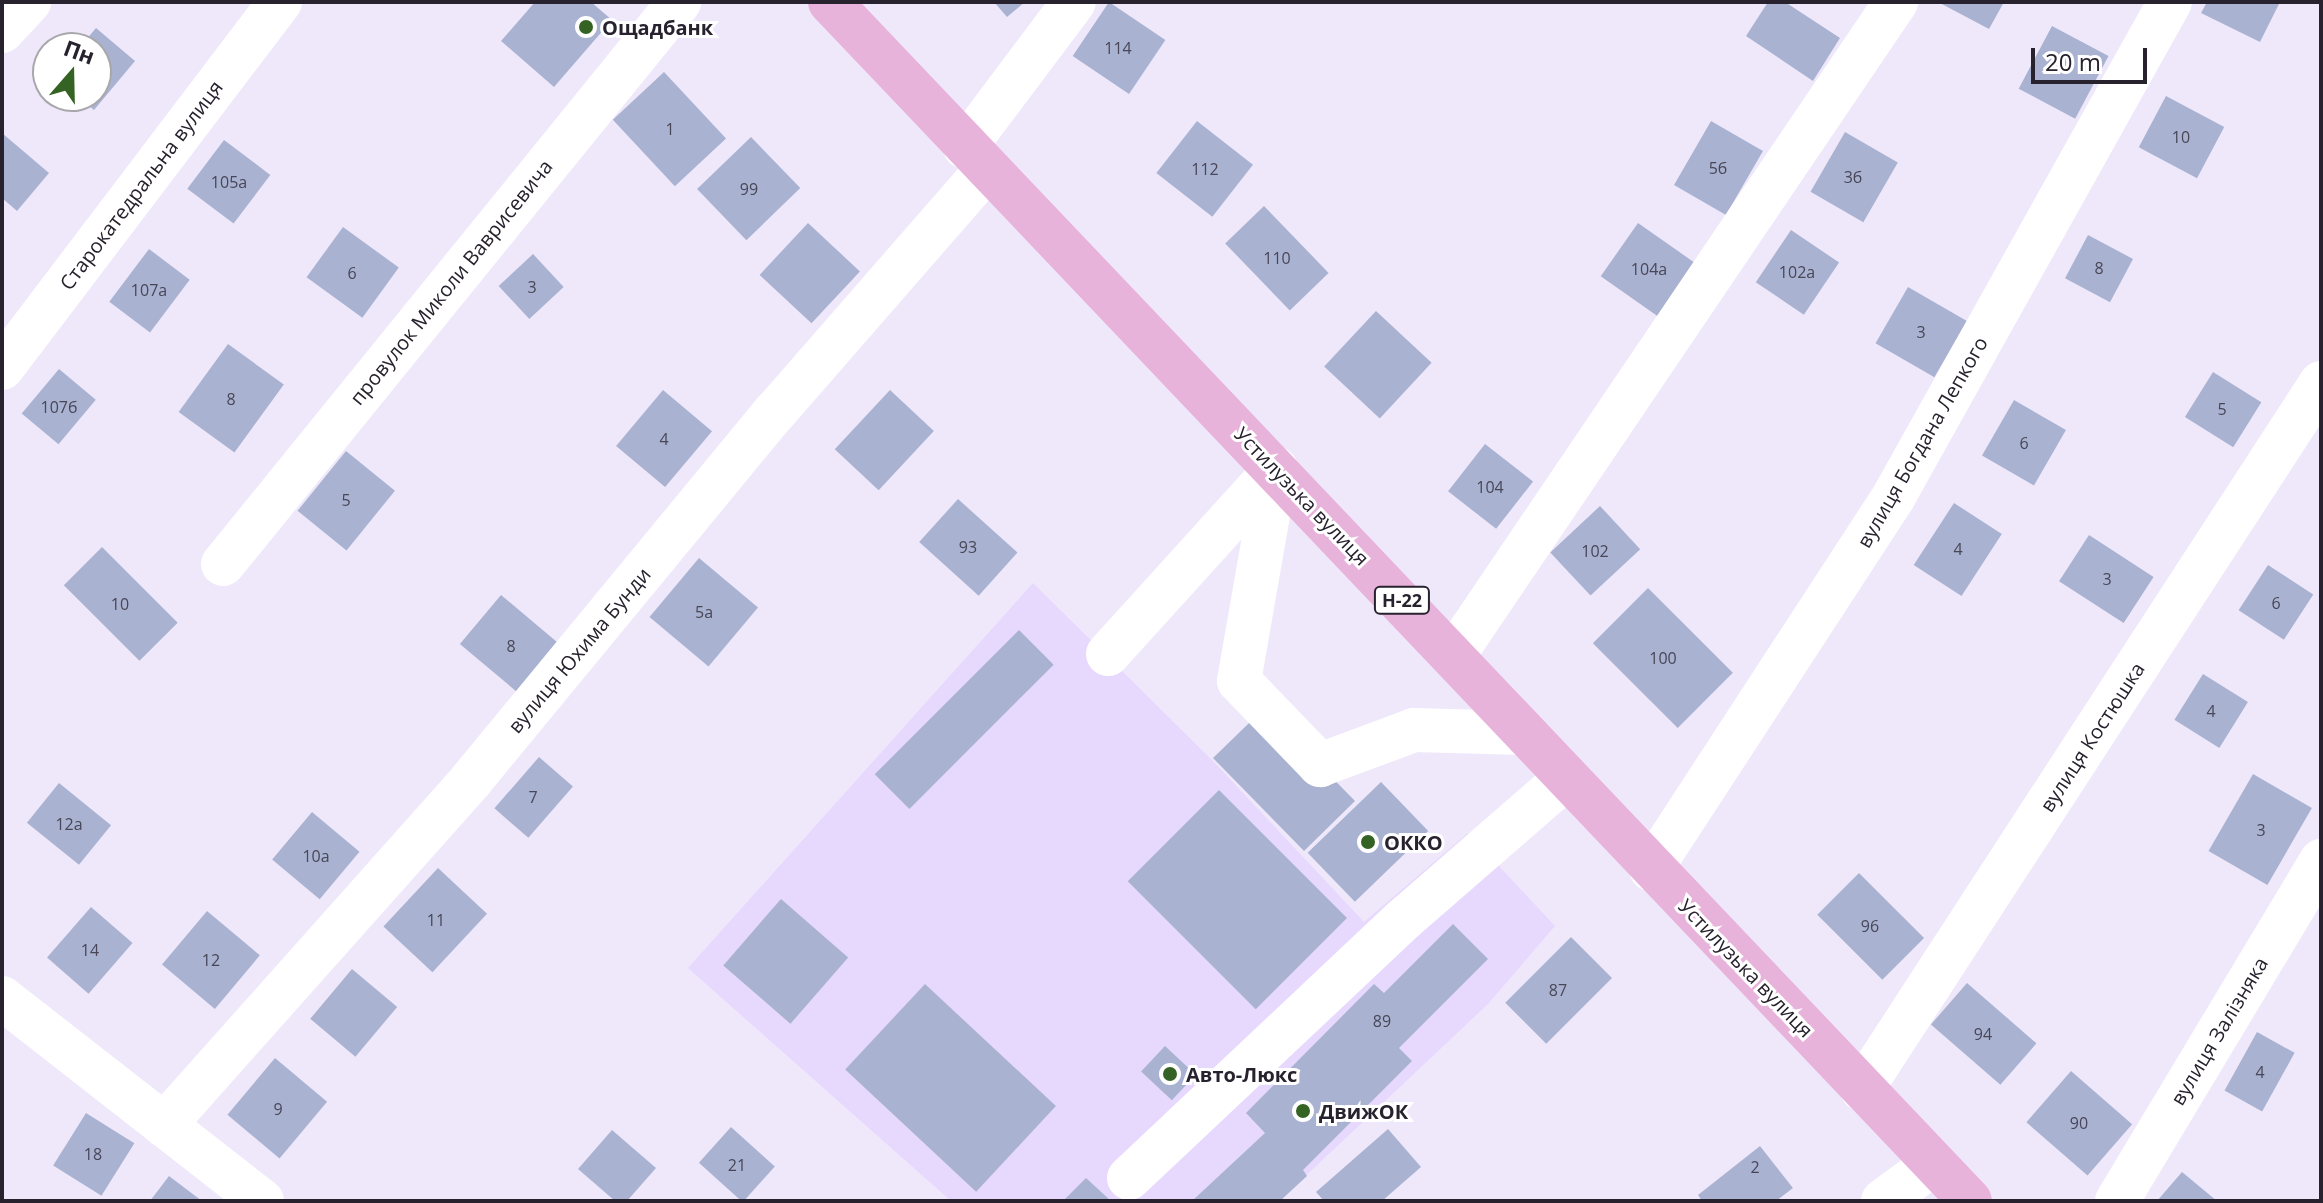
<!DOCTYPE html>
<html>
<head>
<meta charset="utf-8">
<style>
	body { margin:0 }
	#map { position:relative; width:2323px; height:1203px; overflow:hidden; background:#efe8fb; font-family:"Open Sans",sans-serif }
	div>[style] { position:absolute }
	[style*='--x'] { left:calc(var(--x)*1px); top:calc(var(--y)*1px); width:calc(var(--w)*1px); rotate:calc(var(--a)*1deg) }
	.built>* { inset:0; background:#e7d8fe }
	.building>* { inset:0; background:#a9b3d1; transform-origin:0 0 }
	.minor>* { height:44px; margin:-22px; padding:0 22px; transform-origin:22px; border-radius:22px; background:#fff }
	.major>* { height:44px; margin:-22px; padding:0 22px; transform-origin:22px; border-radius:22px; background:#e8b3db }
	.dots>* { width:22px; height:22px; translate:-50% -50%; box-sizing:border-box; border:4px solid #fff; border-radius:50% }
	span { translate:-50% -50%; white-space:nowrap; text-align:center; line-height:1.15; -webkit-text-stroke:6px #fff; paint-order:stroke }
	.number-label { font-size:16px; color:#484657 }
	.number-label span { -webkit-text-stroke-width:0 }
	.shield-label span { padding:2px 6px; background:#fff; border:2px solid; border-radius:6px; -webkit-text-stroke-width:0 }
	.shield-label { font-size:18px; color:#27222e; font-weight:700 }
	.poi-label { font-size:20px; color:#27222e; font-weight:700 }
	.left { translate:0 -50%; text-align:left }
	.street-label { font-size:20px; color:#27222e }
	.frame { position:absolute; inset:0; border:4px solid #27222e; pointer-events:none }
	.north { position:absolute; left:32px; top:32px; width:80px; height:80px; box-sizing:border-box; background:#fff; border:2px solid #a9a7ab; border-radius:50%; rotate:20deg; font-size:22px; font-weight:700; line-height:32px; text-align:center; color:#27222e }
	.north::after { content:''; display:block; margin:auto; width:28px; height:36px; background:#356323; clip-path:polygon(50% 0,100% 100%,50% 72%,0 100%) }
	.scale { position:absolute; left:2031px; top:48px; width:116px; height:36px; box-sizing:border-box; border:4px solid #27222e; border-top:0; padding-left:10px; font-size:24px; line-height:28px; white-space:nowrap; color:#27222e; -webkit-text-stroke:6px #fff; paint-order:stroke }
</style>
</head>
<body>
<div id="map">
	<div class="built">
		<i style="clip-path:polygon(1033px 583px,1212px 760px,1364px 922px,1468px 833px,1555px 926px,1488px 1004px,1279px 1201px,951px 1201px,688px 968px)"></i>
	</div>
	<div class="building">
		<i style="clip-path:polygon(535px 2px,591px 2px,612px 20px,554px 87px,501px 41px)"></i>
		<i style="clip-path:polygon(994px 2px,1025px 2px,1007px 17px)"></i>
		<i style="left:1109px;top:2px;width:68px;height:65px;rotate:34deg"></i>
		<i style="clip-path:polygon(1768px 2px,1785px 2px,1840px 38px,1813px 81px,1746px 36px)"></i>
		<i style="clip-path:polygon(1938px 2px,2004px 2px,1989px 29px)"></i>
		<i style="clip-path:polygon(2207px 2px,2280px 2px,2260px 42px,2201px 13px)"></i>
		<i style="left:2052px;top:26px;width:64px;height:71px;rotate:28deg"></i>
		<i style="clip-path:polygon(96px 28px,135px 61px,94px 110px,77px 96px,96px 96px,96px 48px,79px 48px)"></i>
		<i style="left:664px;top:72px;width:91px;height:70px;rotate:47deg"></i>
		<i style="left:2166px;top:96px;width:66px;height:58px;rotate:28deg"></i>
		<i style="left:1197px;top:121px;width:71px;height:66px;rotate:38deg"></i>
		<i style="left:1711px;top:121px;width:60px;height:74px;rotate:30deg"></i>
		<i style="left:1845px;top:132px;width:61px;height:69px;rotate:30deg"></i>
		<i style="clip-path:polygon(2px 133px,49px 173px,17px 211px,2px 198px)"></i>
		<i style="left:751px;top:137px;width:71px;height:75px;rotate:46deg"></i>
		<i style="left:224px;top:140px;width:58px;height:61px;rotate:37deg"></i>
		<i style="left:1264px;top:206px;width:93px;height:54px;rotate:46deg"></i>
		<i style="left:808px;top:223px;width:71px;height:71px;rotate:43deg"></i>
		<i style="left:1638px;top:223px;width:70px;height:65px;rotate:35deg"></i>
		<i style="left:343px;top:227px;width:69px;height:62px;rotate:36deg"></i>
		<i style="left:1791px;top:230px;width:58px;height:63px;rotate:34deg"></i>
		<i style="left:2088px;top:235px;width:51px;height:49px;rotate:28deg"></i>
		<i style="left:149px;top:249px;width:51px;height:66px;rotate:37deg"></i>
		<i style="left:533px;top:254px;width:45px;height:47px;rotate:47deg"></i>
		<i style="left:1908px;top:287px;width:68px;height:65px;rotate:30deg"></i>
		<i style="left:1376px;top:311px;width:76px;height:76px;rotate:43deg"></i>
		<i style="left:228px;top:344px;width:69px;height:84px;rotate:36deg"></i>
		<i style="left:59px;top:369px;width:48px;height:58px;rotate:40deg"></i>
		<i style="left:2213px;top:372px;width:57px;height:53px;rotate:32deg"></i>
		<i style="left:663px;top:390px;width:64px;height:73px;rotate:40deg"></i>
		<i style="left:890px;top:390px;width:60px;height:81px;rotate:43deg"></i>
		<i style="left:2014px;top:400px;width:60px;height:64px;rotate:30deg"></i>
		<i style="left:1485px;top:444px;width:61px;height:60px;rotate:38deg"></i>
		<i style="left:346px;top:451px;width:63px;height:77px;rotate:39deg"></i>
		<i style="left:958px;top:499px;width:80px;height:58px;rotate:42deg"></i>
		<i style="left:1954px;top:503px;width:57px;height:74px;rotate:33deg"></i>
		<i style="left:1600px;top:506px;width:59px;height:68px;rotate:47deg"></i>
		<i style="left:2089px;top:535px;width:77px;height:55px;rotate:33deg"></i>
		<i style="left:102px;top:547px;width:107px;height:54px;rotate:45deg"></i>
		<i style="left:699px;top:558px;width:77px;height:77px;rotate:40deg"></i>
		<i style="left:2268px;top:565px;width:54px;height:54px;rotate:33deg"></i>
		<i style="left:1648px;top:588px;width:120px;height:78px;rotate:45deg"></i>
		<i style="left:501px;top:595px;width:80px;height:64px;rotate:40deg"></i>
		<i style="left:1019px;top:630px;width:49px;height:204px;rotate:45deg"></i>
		<i style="left:2203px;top:674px;width:53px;height:54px;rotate:32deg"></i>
		<i style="clip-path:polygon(1277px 696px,1303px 748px,1355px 801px,1304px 851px,1213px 758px)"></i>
		<i style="left:539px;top:757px;width:45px;height:68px;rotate:41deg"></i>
		<i style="left:2253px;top:774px;width:68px;height:89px;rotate:30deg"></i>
		<i style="left:1381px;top:782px;width:68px;height:102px;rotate:46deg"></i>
		<i style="left:59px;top:783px;width:67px;height:51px;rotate:39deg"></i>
		<i style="left:1219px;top:790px;width:181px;height:129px;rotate:45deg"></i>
		<i style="left:312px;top:812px;width:62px;height:62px;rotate:40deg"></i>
		<i style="left:438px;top:868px;width:67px;height:80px;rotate:43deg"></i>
		<i style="left:1859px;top:873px;width:92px;height:59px;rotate:45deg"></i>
		<i style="left:781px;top:899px;width:89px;height:88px;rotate:41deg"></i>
		<i style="left:91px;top:907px;width:55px;height:67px;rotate:41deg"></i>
		<i style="left:207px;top:911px;width:69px;height:70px;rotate:40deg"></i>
		<i style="clip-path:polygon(1453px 924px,1488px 959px,1399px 1048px,1412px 1061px,1303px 1170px,1307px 1176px,1280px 1201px,1192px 1201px,1265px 1133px,1246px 1113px,1374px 984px,1384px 993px)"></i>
		<i style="left:1571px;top:937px;width:58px;height:93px;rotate:45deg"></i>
		<i style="left:352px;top:969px;width:59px;height:65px;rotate:40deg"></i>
		<i style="left:1967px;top:983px;width:92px;height:55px;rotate:41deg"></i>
		<i style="left:925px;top:984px;width:179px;height:117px;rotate:43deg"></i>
		<i style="left:2257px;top:1032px;width:43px;height:67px;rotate:29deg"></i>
		<i style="left:1165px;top:1046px;width:42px;height:35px;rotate:43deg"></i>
		<i style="left:275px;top:1058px;width:68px;height:74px;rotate:40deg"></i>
		<i style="left:2071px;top:1071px;width:81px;height:68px;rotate:41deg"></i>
		<i style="left:86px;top:1113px;width:57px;height:62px;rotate:32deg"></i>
		<i style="left:731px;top:1127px;width:59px;height:48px;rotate:42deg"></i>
		<i style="clip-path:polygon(1388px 1129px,1421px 1167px,1382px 1201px,1324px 1201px,1316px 1192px)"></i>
		<i style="clip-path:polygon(612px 1130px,656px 1168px,627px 1201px,615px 1201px,578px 1169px)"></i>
		<i style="clip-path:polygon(1760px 1146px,1793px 1188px,1776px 1201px,1702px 1201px,1698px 1195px)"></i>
		<i style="clip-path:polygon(2182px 1172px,2217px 1201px,2157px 1201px)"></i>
		<i style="clip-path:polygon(169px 1176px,202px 1201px,150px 1201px)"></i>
		<i style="clip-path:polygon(1086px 1178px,1111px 1201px,1063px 1201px)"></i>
	</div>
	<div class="minor">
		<i style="--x:2;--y:31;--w:40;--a:-47"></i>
		<i style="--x:965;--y:147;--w:181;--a:-53.1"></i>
		<i style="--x:2;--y:368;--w:460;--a:-52.8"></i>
		<i style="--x:1276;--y:469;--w:215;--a:99.9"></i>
		<i style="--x:1239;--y:681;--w:117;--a:46"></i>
		<i style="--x:1320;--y:765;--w:100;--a:-20.4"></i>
		<i style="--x:1414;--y:730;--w:110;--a:1.6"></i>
		<i style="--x:223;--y:564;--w:724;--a:-50.94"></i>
		<i style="--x:1108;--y:654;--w:250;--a:-47.8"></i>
		<i style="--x:1454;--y:655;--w:789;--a:-55.91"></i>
		<i style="--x:1651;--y:869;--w:445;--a:-56.9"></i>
		<i style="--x:1894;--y:496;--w:566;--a:-60.81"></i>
		<i style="--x:2;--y:998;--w:330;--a:38"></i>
		<i style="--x:1862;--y:1089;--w:842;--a:-56.97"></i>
		<i style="--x:164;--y:1125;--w:463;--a:-48.3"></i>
		<i style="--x:472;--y:779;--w:476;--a:-50.5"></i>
		<i style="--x:775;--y:412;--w:321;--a:-48.9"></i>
		<i style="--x:1129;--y:1178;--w:378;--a:-43.3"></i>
		<i style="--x:1404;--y:919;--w:215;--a:-41"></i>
		<i style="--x:1883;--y:1201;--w:62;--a:-36.5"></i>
		<i style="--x:2117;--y:1201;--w:397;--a:-59"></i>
	</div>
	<div class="major">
		<i style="--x:830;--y:2;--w:1654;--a:46.44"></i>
	</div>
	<div class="dots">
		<i style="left:586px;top:27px;background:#356323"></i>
		<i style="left:1368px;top:842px;background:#356323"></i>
		<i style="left:1170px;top:1074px;background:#356323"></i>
		<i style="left:1303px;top:1111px;background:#356323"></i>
	</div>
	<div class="number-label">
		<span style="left:1118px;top:48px">114</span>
		<span style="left:670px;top:129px">1</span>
		<span style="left:2181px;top:137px">10</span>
		<span style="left:1718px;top:168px">5б</span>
		<span style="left:1205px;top:169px">112</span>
		<span style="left:1853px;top:177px">3б</span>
		<span style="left:229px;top:182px">105а</span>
		<span style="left:749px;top:189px">99</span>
		<span style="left:1277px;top:258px">110</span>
		<span style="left:2099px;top:268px">8</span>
		<span style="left:1649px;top:269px">104а</span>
		<span style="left:1797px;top:272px">102а</span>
		<span style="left:352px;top:273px">6</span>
		<span style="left:532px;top:287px">3</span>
		<span style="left:149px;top:290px">107а</span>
		<span style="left:1921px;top:332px">3</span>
		<span style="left:231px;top:399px">8</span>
		<span style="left:59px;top:407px">107б</span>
		<span style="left:2222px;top:409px">5</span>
		<span style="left:664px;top:439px">4</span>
		<span style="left:2024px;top:443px">6</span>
		<span style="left:1490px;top:487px">104</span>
		<span style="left:346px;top:500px">5</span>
		<span style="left:968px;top:547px">93</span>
		<span style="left:1958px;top:549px">4</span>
		<span style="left:1595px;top:551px">102</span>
		<span style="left:2107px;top:579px">3</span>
		<span style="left:2276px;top:603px">6</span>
		<span style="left:120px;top:604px">10</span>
		<span style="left:704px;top:612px">5а</span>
		<span style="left:511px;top:646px">8</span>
		<span style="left:1663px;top:658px">100</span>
		<span style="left:2211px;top:711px">4</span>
		<span style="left:533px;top:797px">7</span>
		<span style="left:69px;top:824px">12а</span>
		<span style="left:2261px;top:830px">3</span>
		<span style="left:316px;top:856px">10а</span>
		<span style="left:436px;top:920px">11</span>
		<span style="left:1870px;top:926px">96</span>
		<span style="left:90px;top:950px">14</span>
		<span style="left:211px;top:960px">12</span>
		<span style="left:1558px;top:990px">87</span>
		<span style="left:1382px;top:1021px">89</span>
		<span style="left:1983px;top:1034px">94</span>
		<span style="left:2260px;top:1072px">4</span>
		<span style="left:278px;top:1109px">9</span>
		<span style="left:2079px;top:1123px">90</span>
		<span style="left:93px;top:1154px">18</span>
		<span style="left:737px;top:1165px">21</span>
		<span style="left:1755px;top:1167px">2</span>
	</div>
	<div class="shield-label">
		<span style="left:1402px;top:600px">Н-22</span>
	</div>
	<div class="poi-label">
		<span class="left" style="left:602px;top:27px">Ощадбанк</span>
		<span class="left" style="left:1384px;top:842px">ОККО</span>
		<span class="left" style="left:1186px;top:1074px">Авто-Люкс</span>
		<span class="left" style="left:1319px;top:1111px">ДвижОК</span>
	</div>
	<div class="street-label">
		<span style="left:141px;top:185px;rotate:-53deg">Старокатедральна вулиця</span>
		<span style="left:451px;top:282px;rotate:-51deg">провулок Миколи Ваврисевича</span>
		<span style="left:1922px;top:442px;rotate:-60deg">вулиця Богдана Лепкого</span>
		<span style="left:1302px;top:496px;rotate:46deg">Устилузька вулиця</span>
		<span style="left:579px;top:650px;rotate:-50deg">вулиця Юхима Бунди</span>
		<span style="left:2092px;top:737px;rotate:-57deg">вулиця Костюшка</span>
		<span style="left:1746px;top:968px;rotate:46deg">Устилузька вулиця</span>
		<span style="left:2219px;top:1031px;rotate:-59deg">вулиця Залізняка</span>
	</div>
	<div class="frame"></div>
	<div class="north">Пн</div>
	<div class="scale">20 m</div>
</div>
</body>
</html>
